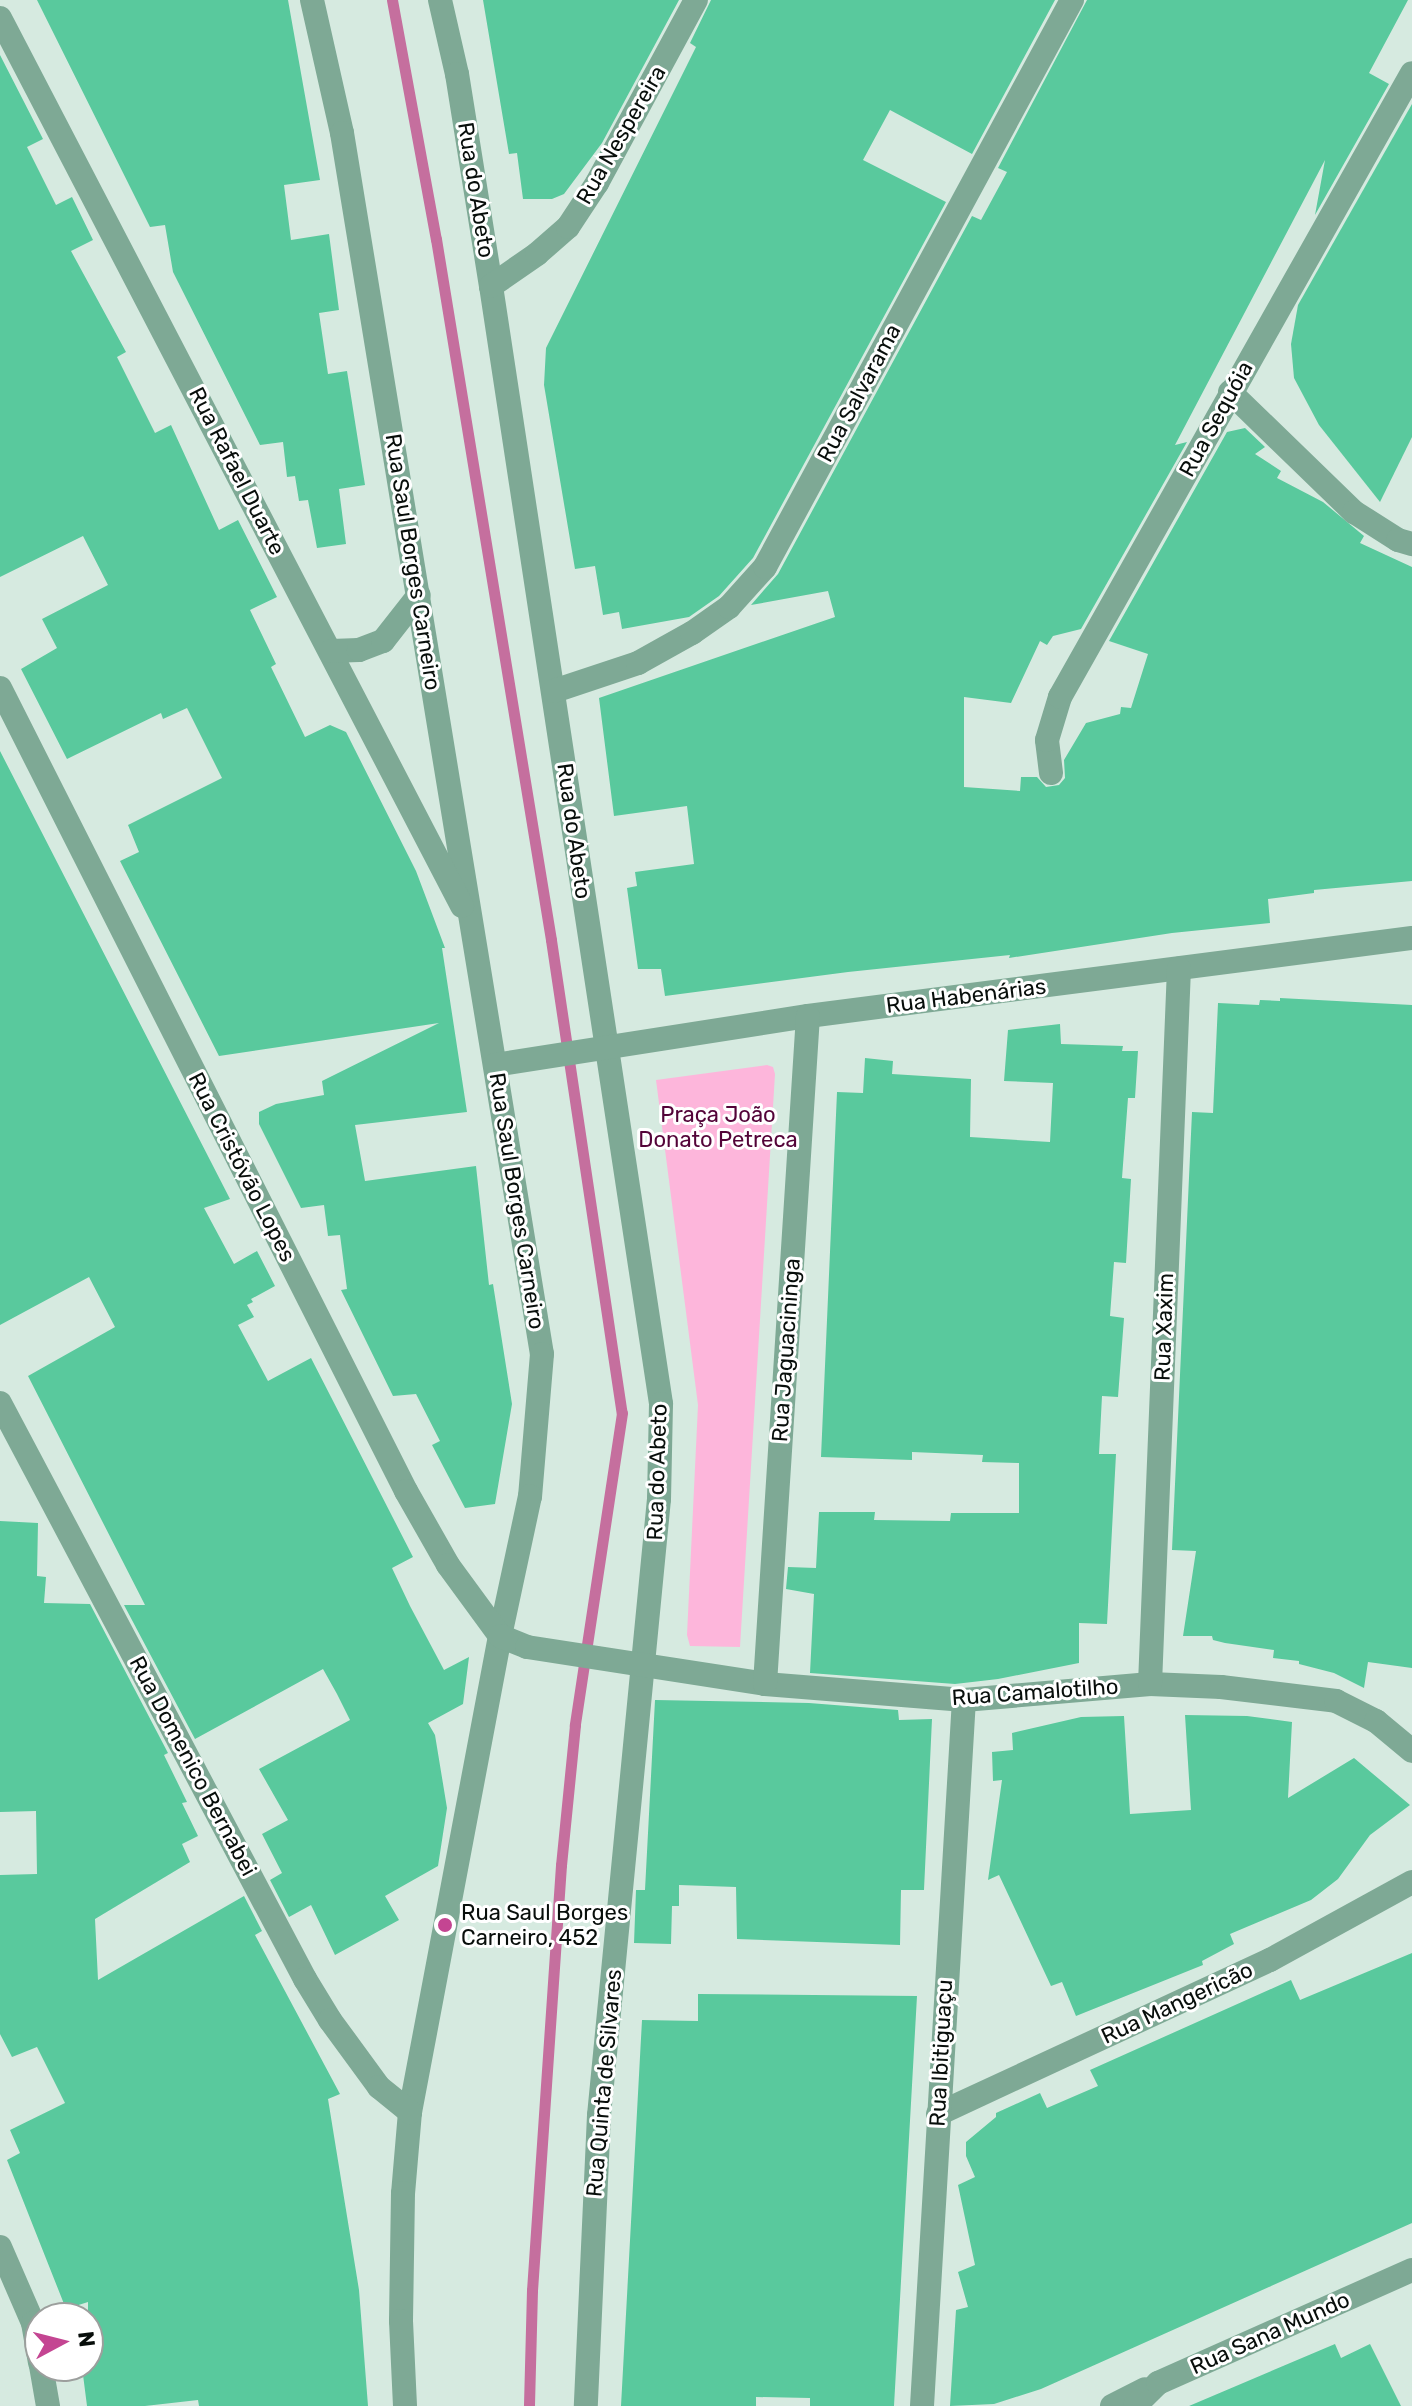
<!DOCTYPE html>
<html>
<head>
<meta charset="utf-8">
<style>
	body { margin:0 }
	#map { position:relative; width:1412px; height:2406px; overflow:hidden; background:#d6eae0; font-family:Rubik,sans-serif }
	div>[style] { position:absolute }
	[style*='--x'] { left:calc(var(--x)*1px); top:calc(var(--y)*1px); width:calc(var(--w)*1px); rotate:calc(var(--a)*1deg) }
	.green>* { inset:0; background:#fdb6db }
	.stream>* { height:11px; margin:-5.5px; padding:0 5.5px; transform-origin:5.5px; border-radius:5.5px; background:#c56f9e }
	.building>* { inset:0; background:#59c99d }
	.minor>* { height:24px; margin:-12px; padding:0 12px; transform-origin:12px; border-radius:12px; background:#7ea995 }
	.dots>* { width:22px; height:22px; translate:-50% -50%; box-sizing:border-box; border:4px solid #fff; border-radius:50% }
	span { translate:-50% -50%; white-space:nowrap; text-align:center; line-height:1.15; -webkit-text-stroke:6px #fff; paint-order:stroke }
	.street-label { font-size:22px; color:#080e0b }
	.park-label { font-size:22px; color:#530338 }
	.poi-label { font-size:22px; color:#080e0b }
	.left { translate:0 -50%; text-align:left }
	.north { position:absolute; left:24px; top:2302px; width:80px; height:80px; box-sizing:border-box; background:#fff; border:2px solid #9c9f9d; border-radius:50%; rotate:83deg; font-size:22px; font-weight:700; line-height:32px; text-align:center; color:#080e0b }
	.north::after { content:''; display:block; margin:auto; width:28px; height:36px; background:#c44592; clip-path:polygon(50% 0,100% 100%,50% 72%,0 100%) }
</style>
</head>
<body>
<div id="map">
	<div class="green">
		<i style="clip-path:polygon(767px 1065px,773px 1067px,775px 1074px,740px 1647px,690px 1646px,687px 1635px,698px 1405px,656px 1080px)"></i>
	</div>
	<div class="stream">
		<i style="--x:392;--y:0;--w:243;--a:79.6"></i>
		<i style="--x:436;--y:239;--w:710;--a:80.68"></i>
		<i style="--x:551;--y:940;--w:478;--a:81.5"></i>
		<i style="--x:622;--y:1413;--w:316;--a:98.6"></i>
		<i style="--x:575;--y:1725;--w:141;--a:95.7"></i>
		<i style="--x:561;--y:1865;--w:426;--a:93.9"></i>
		<i style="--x:532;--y:2290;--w:116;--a:91.5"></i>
	</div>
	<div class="building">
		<i style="clip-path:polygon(37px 0,288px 0,320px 180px,284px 185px,291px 240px,329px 234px,339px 310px,319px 313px,328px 374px,347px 371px,365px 485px,339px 489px,346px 544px,317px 548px,308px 500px,299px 501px,295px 476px,287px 477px,283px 442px,260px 445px,173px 272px,165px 225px,150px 227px)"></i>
		<i style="clip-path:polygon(483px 0,679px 0,602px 143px,564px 194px,552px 199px,523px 199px,517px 153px,509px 154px)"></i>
		<i style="clip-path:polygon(711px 0,1055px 0,972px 154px,890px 110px,863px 160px,946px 202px,753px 558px,719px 596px,689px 617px,622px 629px,619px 612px,603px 615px,595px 566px,575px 569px,544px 385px,546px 348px,696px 47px,690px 43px)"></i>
		<i style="clip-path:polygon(1087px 0,1408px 0,1369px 73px,1389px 84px,1315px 215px,1325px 160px,1175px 445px,1187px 442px,1081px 629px,1053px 636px,1047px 645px,1040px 641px,1011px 703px,964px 697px,964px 787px,1020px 791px,1021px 777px,1037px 777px,1046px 787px,1059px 785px,1065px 778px,1064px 760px,1086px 723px,1120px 714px,1121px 707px,1131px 708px,1148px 654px,1109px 641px,1227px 432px,1245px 428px,1265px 447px,1255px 454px,1281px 471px,1277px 478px,1323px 502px,1364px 536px,1360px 543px,1412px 567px,1412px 881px,1314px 890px,1314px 893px,1268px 899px,1270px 923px,1172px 933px,1009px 958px,1010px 955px,848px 972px,665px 996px,661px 969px,638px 969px,627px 888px,637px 886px,635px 872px,694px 864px,687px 806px,614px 816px,599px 698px,835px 617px,828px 591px,751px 605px,778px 574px,972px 216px,981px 220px,1007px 172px,998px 168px)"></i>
		<i style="clip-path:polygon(0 55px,43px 139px,27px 147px,56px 205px,72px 197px,93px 240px,71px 251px,126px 352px,117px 357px,155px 433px,171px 425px,219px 530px,238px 520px,277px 597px,250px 610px,276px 664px,271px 667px,305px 737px,330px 725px,346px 732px,416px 871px,445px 948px,442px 948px,467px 1112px,355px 1125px,365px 1181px,476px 1166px,489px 1285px,493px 1284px,512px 1404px,495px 1504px,465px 1508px,432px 1445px,440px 1441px,416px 1394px,393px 1396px,341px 1290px,347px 1289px,340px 1235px,328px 1236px,324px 1205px,301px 1208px,259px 1124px,259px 1112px,276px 1104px,324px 1095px,322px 1081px,439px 1023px,219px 1056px,120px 861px,139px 852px,128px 825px,222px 778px,187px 708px,163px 719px,161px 713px,67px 759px,21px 669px,57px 648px,42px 619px,108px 585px,83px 536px,0 577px)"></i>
		<i style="clip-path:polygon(1412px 104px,1412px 437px,1380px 502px,1319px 425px,1294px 378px,1291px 344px,1298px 305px)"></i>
		<i style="clip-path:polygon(0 751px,230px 1199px,204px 1208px,234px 1264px,257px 1251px,275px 1286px,251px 1299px,253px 1302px,247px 1305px,254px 1317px,238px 1325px,268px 1381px,311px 1358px,413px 1557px,392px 1568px,410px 1606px,444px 1670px,469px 1657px,463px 1704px,428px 1723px,435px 1735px,447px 1808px,438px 1866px,385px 1896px,399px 1920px,335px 1955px,311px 1905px,289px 1917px,270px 1880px,282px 1873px,262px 1834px,288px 1820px,259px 1769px,350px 1720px,337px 1694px,323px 1669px,195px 1739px,124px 1605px,145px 1605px,28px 1376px,115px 1327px,89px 1277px,0 1325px)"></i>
		<i style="clip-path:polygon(1280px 998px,1412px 1005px,1412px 1668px,1368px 1662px,1364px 1688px,1334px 1673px,1299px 1664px,1299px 1661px,1273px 1658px,1274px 1650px,1225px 1643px,1213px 1640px,1212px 1636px,1183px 1636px,1196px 1551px,1172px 1550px,1192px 1112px,1213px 1113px,1218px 1003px,1259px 1005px,1260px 1000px,1280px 1001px)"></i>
		<i style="clip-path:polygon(1060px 1024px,1061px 1044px,1123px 1046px,1122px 1051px,1138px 1051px,1135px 1098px,1128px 1098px,1122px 1178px,1131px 1179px,1126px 1263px,1114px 1262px,1110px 1316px,1124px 1318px,1118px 1397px,1102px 1396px,1099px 1454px,1116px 1454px,1107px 1624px,1079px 1623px,1079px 1663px,998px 1679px,955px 1684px,810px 1673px,814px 1594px,786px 1589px,788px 1567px,816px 1568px,819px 1512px,875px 1512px,874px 1520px,950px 1521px,951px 1513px,1019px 1513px,1019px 1463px,982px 1462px,983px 1455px,912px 1452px,912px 1460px,821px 1457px,837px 1092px,863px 1093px,865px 1058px,893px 1061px,892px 1074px,971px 1079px,970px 1137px,1050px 1142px,1053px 1083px,1004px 1081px,1008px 1030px)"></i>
		<i style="clip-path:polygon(0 1521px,38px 1523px,37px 1576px,46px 1577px,44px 1603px,90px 1604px,168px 1753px,164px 1755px,187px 1802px,182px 1803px,198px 1836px,182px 1844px,190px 1862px,95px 1919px,98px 1980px,244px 1896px,262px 1931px,255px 1935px,340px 2094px,328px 2099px,359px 2290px,368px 2406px,199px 2406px,198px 2400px,145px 2406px,87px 2406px,82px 2367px,88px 2366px,88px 2302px,66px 2309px,7px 2160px,20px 2153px,10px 2130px,65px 2103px,37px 2047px,12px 2057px,0 2034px,0 1875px,37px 1874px,36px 1811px,0 1812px)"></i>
		<i style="clip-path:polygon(655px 1700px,809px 1703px,898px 1710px,899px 1720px,932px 1719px,924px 1890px,901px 1890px,900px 1945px,737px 1939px,736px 1887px,679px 1885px,679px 1906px,672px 1906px,671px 1944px,634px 1943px,636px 1890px,645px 1890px)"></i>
		<i style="clip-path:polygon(1185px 1715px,1247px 1716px,1292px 1722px,1288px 1798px,1354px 1758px,1410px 1805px,1370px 1835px,1338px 1879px,1311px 1900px,1230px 1934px,1234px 1944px,1202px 1961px,1203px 1965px,1076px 2016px,1062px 1982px,1051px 1986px,999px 1875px,988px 1880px,1002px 1780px,993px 1781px,992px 1752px,1013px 1750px,1012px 1733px,1081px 1717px,1124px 1716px,1130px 1814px,1191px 1810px)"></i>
		<i style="clip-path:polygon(1412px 1953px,1412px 2223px,1041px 2389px,994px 2404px,950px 2406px,956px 2310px,968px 2307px,958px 2272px,975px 2265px,958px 2185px,975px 2177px,966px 2156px,966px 2142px,996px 2117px,996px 2113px,1040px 2093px,1047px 2108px,1098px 2086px,1090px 2070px,1291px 1980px,1300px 2000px)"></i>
		<i style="clip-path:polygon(698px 1994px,917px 1996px,894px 2406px,810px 2406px,810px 2398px,756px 2397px,756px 2406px,621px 2406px,642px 2020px,698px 2021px)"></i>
		<i style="clip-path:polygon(1335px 2344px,1341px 2358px,1370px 2344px,1401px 2406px,1189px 2406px)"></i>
	</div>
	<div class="minor">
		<i style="--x:312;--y:0;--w:136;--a:77.3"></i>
		<i style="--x:342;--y:133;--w:1237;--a:80.7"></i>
		<i style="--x:542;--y:1354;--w:143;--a:94.8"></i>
		<i style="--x:530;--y:1496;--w:143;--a:102.1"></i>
		<i style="--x:500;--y:1636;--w:484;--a:100.7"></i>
		<i style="--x:410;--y:2112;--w:81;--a:94.9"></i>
		<i style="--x:403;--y:2193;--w:128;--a:90.9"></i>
		<i style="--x:401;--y:2321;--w:85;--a:87.3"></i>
		<i style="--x:440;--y:0;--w:76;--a:77.1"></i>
		<i style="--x:457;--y:74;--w:215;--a:80.9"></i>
		<i style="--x:491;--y:286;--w:1131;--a:81.35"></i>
		<i style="--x:661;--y:1404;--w:95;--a:91.2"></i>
		<i style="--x:659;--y:1499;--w:619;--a:95.56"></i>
		<i style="--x:599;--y:2115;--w:291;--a:92.6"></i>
		<i style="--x:0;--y:18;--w:1001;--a:62.51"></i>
		<i style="--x:491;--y:286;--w:56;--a:-34.8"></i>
		<i style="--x:537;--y:254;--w:41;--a:-41.1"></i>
		<i style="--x:568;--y:227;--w:53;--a:-56.6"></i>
		<i style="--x:597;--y:183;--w:208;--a:-61.6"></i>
		<i style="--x:1230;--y:392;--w:173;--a:44.1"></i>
		<i style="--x:1354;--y:512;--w:52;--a:32.5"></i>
		<i style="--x:1398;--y:540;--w:15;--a:16"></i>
		<i style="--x:331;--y:651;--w:28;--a:-2"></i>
		<i style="--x:359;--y:650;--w:26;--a:-21"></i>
		<i style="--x:383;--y:641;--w:58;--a:-52"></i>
		<i style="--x:0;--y:688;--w:900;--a:63.18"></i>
		<i style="--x:406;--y:1491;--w:85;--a:60.4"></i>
		<i style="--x:448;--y:1565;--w:88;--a:53.8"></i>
		<i style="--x:500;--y:1636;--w:29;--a:22"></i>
		<i style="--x:527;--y:1647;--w:241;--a:8.8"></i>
		<i style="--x:765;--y:1684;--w:200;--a:4.6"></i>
		<i style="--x:964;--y:1700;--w:187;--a:-4.9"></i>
		<i style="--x:1150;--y:1684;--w:71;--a:2.4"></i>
		<i style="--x:1221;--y:1687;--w:116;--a:6.9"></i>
		<i style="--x:1336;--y:1701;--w:45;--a:26.6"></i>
		<i style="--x:1376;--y:1721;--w:47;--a:39.8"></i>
		<i style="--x:554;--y:691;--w:89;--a:-18.4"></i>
		<i style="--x:638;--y:663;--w:62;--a:-29.1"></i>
		<i style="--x:692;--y:633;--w:45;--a:-35.1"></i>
		<i style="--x:729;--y:607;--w:54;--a:-48"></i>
		<i style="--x:765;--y:567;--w:645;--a:-61.57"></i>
		<i style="--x:1051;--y:773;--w:33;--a:-97"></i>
		<i style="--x:1047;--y:740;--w:45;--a:-73.2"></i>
		<i style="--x:1060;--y:697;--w:716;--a:-60.57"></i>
		<i style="--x:495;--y:1065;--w:317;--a:-8.9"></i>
		<i style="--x:808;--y:1016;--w:609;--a:-7.36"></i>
		<i style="--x:0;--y:1403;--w:652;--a:62.1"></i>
		<i style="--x:305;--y:1979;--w:48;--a:58.6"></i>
		<i style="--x:330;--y:2020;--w:83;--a:53.8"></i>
		<i style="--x:379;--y:2087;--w:40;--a:39"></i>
		<i style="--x:765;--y:1684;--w:669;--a:-86.32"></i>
		<i style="--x:1150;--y:1684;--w:716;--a:-87.68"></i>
		<i style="--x:938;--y:2114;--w:366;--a:-24.9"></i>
		<i style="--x:1270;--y:1960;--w:162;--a:-28.8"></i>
		<i style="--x:0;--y:2247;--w:83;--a:66.5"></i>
		<i style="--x:33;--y:2323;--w:40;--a:80"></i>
		<i style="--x:41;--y:2366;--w:41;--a:80.1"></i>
		<i style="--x:922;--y:2406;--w:707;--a:-86.6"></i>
		<i style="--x:1112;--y:2406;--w:37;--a:-27"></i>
		<i style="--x:1135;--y:2406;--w:33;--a:-45"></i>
		<i style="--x:1158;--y:2383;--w:278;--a:-24"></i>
	</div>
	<div class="dots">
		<i style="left:445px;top:1925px;background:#c44592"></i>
	</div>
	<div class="street-label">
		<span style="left:621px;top:135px;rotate:-60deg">Rua Nespereira</span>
		<span style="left:476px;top:190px;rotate:81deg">Rua do Abeto</span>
		<span style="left:859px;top:393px;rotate:-62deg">Rua Salvarama</span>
		<span style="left:1216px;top:419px;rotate:-61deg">Rua Sequóia</span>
		<span style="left:237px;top:471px;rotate:63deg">Rua Rafael Duarte</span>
		<span style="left:413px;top:562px;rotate:81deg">Rua Saul Borges Carneiro</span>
		<span style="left:574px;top:831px;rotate:82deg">Rua do Abeto</span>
		<span style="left:966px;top:996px;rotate:-7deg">Rua Habenárias</span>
		<span style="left:242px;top:1167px;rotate:63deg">Rua Cristóvão Lopes</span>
		<span style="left:517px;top:1201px;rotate:81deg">Rua Saul Borges Carneiro</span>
		<span style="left:1164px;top:1327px;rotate:-88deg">Rua Xaxim</span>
		<span style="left:786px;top:1350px;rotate:-86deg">Rua Jaguacininga</span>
		<span style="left:657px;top:1472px;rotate:-88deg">Rua do Abeto</span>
		<span style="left:1035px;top:1692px;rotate:-4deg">Rua Camalotilho</span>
		<span style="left:193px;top:1766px;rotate:62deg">Rua Domenico Bernabei</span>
		<span style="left:1177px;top:2003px;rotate:-25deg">Rua Mangericão</span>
		<span style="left:941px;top:2053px;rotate:-87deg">Rua Ibitiguaçu</span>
		<span style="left:604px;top:2083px;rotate:-85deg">Rua Quinta de Silvares</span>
		<span style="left:1270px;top:2333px;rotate:-24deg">Rua Sana Mundo</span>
	</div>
	<div class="park-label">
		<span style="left:718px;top:1127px">Praça João<br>Donato Petreca</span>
	</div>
	<div class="poi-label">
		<span class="left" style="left:461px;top:1925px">Rua Saul Borges<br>Carneiro, 452</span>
	</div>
	<div class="north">N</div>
</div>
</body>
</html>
